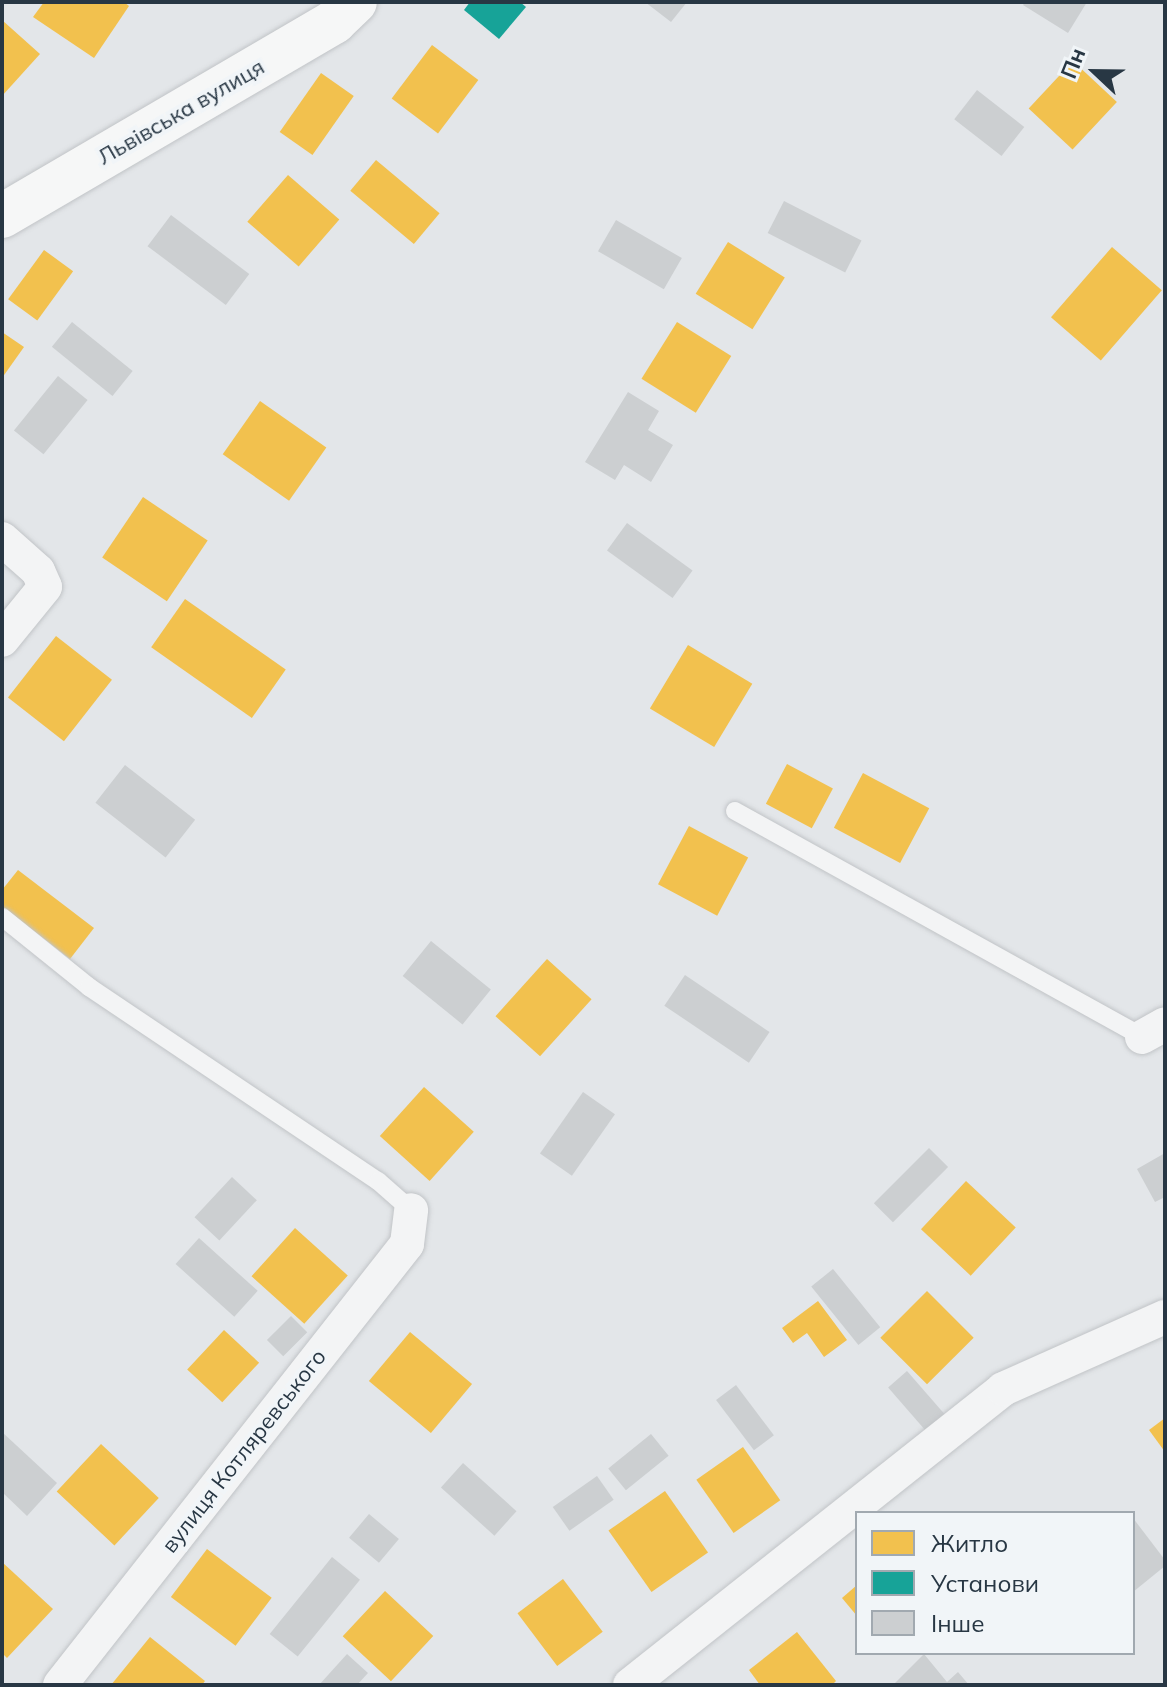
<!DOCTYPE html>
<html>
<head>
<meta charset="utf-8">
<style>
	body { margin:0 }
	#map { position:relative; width:1167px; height:1687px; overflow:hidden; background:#e3e6e9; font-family:Mulish,sans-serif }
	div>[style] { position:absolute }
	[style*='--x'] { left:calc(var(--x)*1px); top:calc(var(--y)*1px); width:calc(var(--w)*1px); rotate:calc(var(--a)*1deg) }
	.homes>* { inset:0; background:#f2c14e; transform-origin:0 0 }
	.public>* { inset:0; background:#17a398 }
	.building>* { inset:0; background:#cccfd1; transform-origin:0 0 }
	.roads { filter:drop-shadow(0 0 2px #c1c4c7) drop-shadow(0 0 2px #c1c4c7) }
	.lane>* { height:18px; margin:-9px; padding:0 9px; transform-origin:9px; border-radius:9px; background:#f3f4f5 }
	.street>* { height:34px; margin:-17px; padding:0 17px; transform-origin:17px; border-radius:17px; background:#f3f4f5 }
	.secondary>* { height:44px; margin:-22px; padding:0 22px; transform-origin:22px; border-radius:22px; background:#f6f7f7 }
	span { translate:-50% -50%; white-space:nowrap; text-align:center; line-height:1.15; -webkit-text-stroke:8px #f1f5f8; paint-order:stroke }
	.street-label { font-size:22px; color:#283744 }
	.frame { position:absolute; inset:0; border:4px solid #283744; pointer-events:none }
	.legend { position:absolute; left:855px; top:1511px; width:280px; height:144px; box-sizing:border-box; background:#f1f5f8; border:2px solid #a1a9b0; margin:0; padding:10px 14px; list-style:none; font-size:24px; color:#283744 }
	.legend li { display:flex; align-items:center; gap:16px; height:40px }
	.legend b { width:40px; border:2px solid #a1a9b0 }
	.north { position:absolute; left:1055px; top:32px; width:80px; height:80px; -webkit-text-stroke:6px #f1f5f8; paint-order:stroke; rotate:292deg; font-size:22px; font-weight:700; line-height:32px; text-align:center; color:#283744 }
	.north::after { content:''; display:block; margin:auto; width:28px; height:36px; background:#283744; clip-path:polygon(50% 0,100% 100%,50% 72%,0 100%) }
</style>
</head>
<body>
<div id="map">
	<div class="homes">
		<i style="clip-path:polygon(44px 2px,124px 2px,129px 6px,94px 58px,33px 17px)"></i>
		<i style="clip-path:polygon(2px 20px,40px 54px,2px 96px)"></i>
		<i style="left:432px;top:45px;width:58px;height:67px;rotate:37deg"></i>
		<i style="left:1073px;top:61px;width:60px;height:65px;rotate:43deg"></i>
		<i style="left:321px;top:73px;width:40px;height:72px;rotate:35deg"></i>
		<i style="left:376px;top:160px;width:83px;height:40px;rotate:40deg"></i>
		<i style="left:288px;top:175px;width:68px;height:62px;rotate:41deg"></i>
		<i style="left:728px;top:242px;width:67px;height:61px;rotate:32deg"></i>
		<i style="left:1112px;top:247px;width:66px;height:93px;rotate:41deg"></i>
		<i style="left:44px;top:250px;width:36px;height:61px;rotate:36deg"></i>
		<i style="left:677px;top:322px;width:64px;height:67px;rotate:32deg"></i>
		<i style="clip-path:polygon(2px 332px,24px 347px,2px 378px)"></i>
		<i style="left:260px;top:401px;width:81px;height:65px;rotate:35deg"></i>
		<i style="left:143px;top:497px;width:78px;height:73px;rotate:34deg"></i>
		<i style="left:185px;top:599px;width:123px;height:59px;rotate:35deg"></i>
		<i style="left:56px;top:636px;width:71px;height:78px;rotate:38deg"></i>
		<i style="left:688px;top:645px;width:75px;height:74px;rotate:31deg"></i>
		<i style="left:787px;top:764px;width:52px;height:45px;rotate:28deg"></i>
		<i style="left:863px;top:773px;width:75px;height:62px;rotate:28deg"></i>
		<i style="left:689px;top:826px;width:67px;height:66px;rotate:28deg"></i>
		<i style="clip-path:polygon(18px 870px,94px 928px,70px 959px,2px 906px,2px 890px)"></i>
		<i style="left:547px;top:959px;width:60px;height:77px;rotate:42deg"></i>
		<i style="left:424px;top:1087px;width:67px;height:66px;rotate:42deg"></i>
		<i style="left:966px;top:1181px;width:68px;height:66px;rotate:43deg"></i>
		<i style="left:295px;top:1228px;width:71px;height:65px;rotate:42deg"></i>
		<i style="left:927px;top:1291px;width:66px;height:66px;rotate:45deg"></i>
		<i style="clip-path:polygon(818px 1301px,847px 1340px,824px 1357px,807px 1333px,793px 1343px,782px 1328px)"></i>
		<i style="left:224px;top:1330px;width:48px;height:54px;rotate:43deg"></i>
		<i style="left:410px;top:1332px;width:81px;height:64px;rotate:40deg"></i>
		<i style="clip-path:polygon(1165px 1418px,1165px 1452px,1149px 1430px)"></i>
		<i style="left:101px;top:1444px;width:79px;height:65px;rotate:43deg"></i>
		<i style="left:743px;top:1447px;width:65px;height:57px;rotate:55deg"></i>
		<i style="left:665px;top:1491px;width:75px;height:69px;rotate:55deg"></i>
		<i style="left:207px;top:1549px;width:81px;height:60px;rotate:37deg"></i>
		<i style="clip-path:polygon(2px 1562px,53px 1609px,7px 1658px,2px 1653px)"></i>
		<i style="left:563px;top:1579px;width:66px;height:57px;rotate:53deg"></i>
		<i style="clip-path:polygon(857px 1585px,857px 1616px,842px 1598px)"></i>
		<i style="left:385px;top:1591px;width:66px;height:62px;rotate:43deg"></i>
		<i style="clip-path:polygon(797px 1632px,836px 1681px,832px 1685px,760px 1685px,749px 1670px)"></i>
		<i style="clip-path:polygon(150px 1637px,205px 1681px,202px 1685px,111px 1685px)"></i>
	</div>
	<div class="public">
		<i style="clip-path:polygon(470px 2px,520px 2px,526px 7px,499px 39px,464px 10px)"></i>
	</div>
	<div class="building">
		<i style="clip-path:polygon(645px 2px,687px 2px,671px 22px)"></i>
		<i style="clip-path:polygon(1025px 2px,1087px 2px,1068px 33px,1023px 5px)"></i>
		<i style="left:977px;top:90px;width:60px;height:37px;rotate:38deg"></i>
		<i style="left:784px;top:201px;width:87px;height:36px;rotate:27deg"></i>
		<i style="left:171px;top:215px;width:98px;height:39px;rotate:37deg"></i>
		<i style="left:616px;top:220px;width:76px;height:36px;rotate:30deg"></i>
		<i style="left:72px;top:322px;width:78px;height:32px;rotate:39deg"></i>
		<i style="left:58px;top:376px;width:38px;height:70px;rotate:39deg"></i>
		<i style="clip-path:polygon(628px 392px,659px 411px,648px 430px,673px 445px,651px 482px,624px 465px,615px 480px,585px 462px)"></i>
		<i style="left:627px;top:523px;width:81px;height:34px;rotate:36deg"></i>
		<i style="left:125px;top:765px;width:89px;height:48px;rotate:38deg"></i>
		<i style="left:431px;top:941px;width:77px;height:45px;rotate:39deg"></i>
		<i style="left:685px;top:975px;width:102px;height:37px;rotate:34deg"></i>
		<i style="left:583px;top:1092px;width:39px;height:75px;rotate:35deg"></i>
		<i style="left:929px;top:1148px;width:27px;height:78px;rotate:45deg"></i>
		<i style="clip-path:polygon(1165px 1153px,1165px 1197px,1155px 1202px,1137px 1169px)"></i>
		<i style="left:232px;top:1177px;width:34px;height:55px;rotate:43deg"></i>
		<i style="left:199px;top:1238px;width:79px;height:35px;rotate:42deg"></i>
		<i style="left:833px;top:1269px;width:75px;height:28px;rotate:51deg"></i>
		<i style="left:291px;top:1316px;width:23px;height:34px;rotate:45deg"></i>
		<i style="left:907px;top:1371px;width:62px;height:25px;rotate:49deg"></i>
		<i style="left:736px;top:1385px;width:63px;height:25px;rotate:53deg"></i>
		<i style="clip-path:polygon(2px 1432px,57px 1483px,27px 1516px,2px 1492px)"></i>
		<i style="left:651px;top:1434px;width:28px;height:55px;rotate:51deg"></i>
		<i style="left:463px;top:1463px;width:72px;height:33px;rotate:42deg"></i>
		<i style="left:597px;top:1476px;width:29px;height:54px;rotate:55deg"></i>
		<i style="left:369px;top:1514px;width:39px;height:31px;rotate:40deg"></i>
		<i style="clip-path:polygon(1133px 1518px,1165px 1560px,1165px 1566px,1133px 1592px)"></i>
		<i style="left:332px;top:1557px;width:36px;height:99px;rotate:39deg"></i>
		<i style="clip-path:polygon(347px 1654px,368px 1673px,357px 1685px,319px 1685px)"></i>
		<i style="clip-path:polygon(924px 1654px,947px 1682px,958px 1672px,969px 1685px,893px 1685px)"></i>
	</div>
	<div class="roads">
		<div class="lane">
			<i style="--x:735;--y:811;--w:466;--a:29"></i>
			<i style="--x:2;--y:917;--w:112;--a:38.8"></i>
			<i style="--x:89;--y:987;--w:348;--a:33.9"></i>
			<i style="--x:378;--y:1181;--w:44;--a:41.3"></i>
		</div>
		<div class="street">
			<i style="--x:2;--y:539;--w:48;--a:41.6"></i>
			<i style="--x:38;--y:571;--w:17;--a:66"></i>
			<i style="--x:45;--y:587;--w:68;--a:129.1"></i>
			<i style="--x:1142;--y:1037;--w:26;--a:-29"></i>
			<i style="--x:60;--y:1685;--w:561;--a:-51.8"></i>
			<i style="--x:407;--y:1244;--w:34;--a:-83"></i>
			<i style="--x:630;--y:1685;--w:476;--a:-38.4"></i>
			<i style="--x:1003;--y:1389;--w:177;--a:-24"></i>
		</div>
		<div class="secondary">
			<i style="--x:2;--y:216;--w:385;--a:-30.3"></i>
			<i style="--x:334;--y:22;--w:29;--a:-44"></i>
		</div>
	</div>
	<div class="street-label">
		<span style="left:181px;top:112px;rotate:-30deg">Львівська вулиця</span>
		<span style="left:244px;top:1451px;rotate:-52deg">вулиця Котляревського</span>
	</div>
	<div class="frame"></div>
	<ul class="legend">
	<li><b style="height:22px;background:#f2c14e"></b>Житло</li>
	<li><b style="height:22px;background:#17a398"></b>Установи</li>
	<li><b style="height:22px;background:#cccfd1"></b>Інше</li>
	</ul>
	<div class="north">Пн</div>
</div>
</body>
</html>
